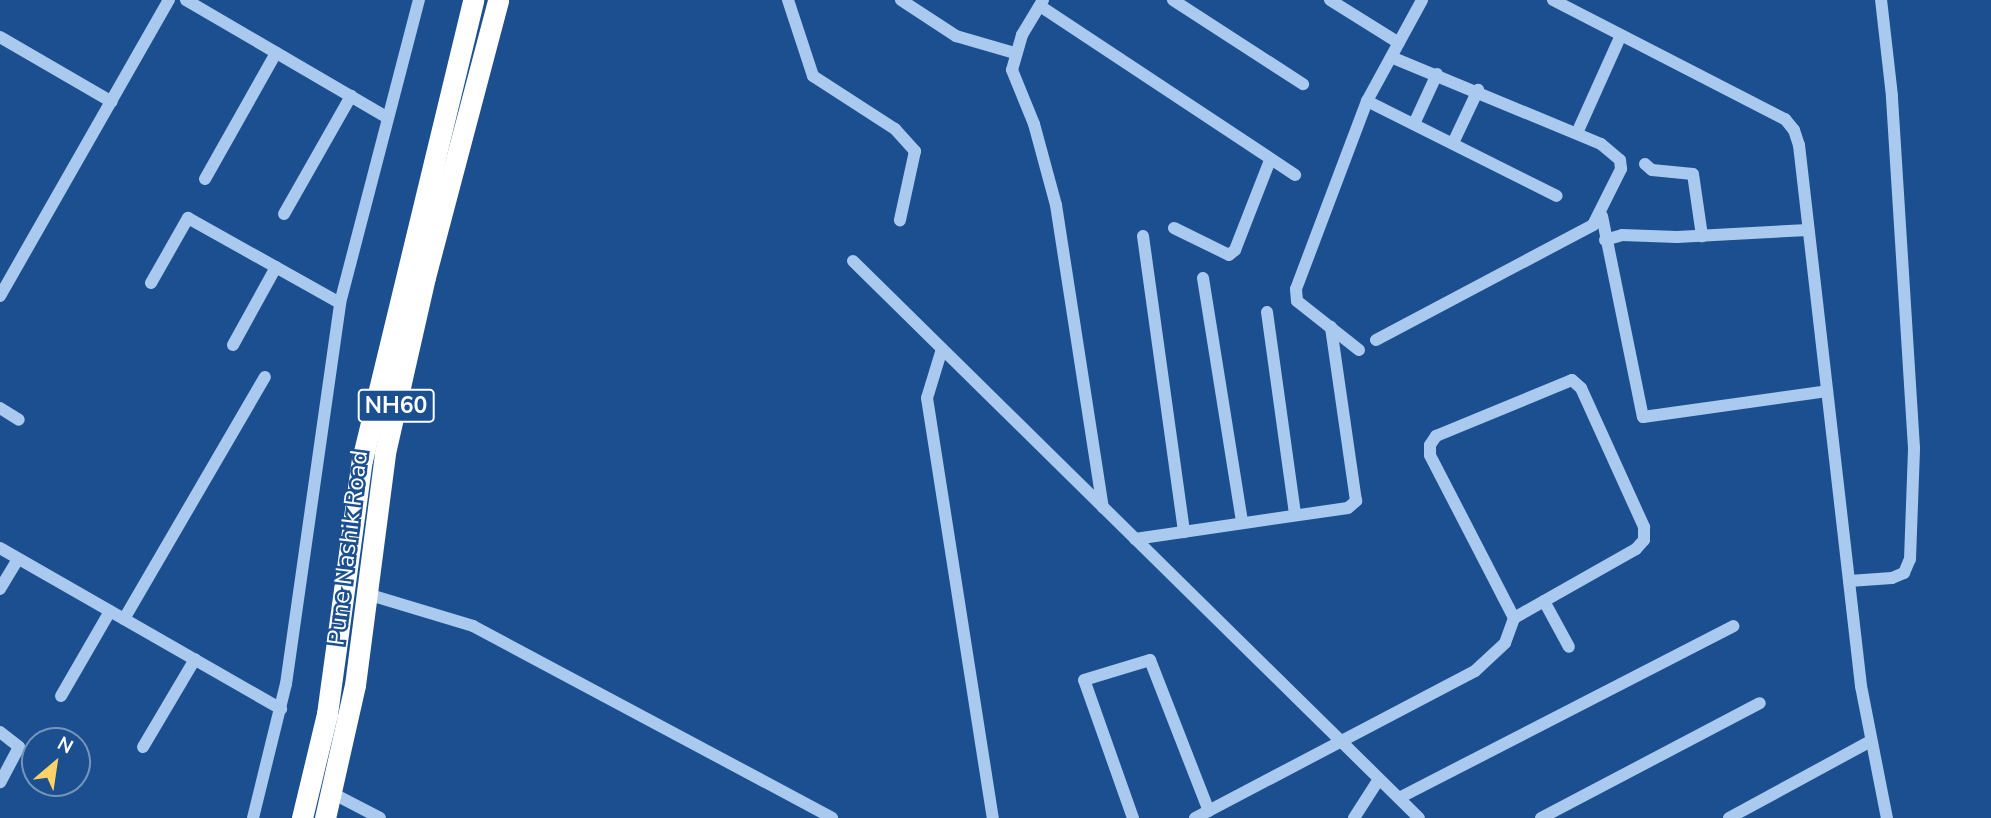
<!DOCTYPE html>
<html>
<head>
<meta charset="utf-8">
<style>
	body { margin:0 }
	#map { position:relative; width:1991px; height:818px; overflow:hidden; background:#1b4f8f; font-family:"Nunito Sans",sans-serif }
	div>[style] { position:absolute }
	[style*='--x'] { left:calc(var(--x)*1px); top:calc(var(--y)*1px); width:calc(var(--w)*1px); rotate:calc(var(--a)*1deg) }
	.minor>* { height:12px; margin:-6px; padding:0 6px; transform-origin:6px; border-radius:6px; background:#a9c9ee }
	.highway>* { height:21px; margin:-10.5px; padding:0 10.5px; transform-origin:10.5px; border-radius:10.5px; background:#fff }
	span { translate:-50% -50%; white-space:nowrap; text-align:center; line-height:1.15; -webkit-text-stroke:5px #1b4f8f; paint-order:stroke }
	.shield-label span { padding:2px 5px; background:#1b4f8f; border:2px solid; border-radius:5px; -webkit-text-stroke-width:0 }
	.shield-label { font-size:23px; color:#fff; font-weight:700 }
	.street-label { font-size:24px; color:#fff }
	.north { position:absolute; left:21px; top:727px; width:70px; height:70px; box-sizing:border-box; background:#1b4f8f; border:2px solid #7695bc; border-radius:50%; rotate:29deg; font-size:19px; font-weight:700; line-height:28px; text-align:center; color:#fff }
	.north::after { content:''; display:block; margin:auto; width:24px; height:32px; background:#ffd166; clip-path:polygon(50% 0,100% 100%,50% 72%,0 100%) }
</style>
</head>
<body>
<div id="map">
	<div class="minor">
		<i style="--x:186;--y:0;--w:232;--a:30.3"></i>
		<i style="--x:788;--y:0;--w:80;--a:71.8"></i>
		<i style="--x:813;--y:76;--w:98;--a:32.9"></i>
		<i style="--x:895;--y:129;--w:30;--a:48"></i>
		<i style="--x:915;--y:151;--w:71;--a:102.3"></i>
		<i style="--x:901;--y:0;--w:66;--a:33.2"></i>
		<i style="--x:956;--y:36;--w:61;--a:16.1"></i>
		<i style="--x:1043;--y:0;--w:41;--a:121"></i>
		<i style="--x:1022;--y:35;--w:36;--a:106"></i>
		<i style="--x:1012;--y:70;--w:58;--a:67.8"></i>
		<i style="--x:1034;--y:124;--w:84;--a:74.8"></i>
		<i style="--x:1056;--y:205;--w:306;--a:81.2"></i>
		<i style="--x:1173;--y:0;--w:155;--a:32.9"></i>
		<i style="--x:1330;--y:0;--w:81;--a:31.9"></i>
		<i style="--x:1553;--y:0;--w:261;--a:27.2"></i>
		<i style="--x:1785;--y:119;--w:14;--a:51"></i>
		<i style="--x:1794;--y:130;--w:16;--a:72"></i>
		<i style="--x:1799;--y:145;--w:545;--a:83.46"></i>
		<i style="--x:1861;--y:686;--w:135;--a:78.9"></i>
		<i style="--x:1040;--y:6;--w:306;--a:33.5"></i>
		<i style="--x:0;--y:37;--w:129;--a:30.1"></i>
		<i style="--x:1367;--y:101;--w:212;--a:26.6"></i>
		<i style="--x:1414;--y:124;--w:55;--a:-65.3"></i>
		<i style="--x:1577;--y:133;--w:107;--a:-65.8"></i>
		<i style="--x:1453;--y:143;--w:59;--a:-64.7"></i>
		<i style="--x:1645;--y:164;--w:9;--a:41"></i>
		<i style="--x:1652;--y:170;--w:41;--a:5.6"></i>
		<i style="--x:1693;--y:174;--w:63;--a:81.7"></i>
		<i style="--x:205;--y:179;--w:145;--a:-60.6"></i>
		<i style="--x:284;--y:214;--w:136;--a:-60.4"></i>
		<i style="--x:1602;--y:216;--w:205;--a:78.5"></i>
		<i style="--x:1643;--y:417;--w:186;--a:-8"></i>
		<i style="--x:1174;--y:228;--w:61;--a:26.1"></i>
		<i style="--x:1229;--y:255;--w:8;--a:-40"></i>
		<i style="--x:1235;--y:250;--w:97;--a:-68.7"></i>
		<i style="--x:1143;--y:236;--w:299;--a:82.1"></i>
		<i style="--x:1605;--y:240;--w:18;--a:-16"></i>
		<i style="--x:1622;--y:235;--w:55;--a:2.1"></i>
		<i style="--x:1677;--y:237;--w:131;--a:-3.1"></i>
		<i style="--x:853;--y:261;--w:794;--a:44.54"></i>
		<i style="--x:1203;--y:278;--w:247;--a:80.9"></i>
		<i style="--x:151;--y:283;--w:75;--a:-60.4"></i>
		<i style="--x:188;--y:218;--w:174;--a:29.2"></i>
		<i style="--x:0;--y:296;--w:341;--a:-60.3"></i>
		<i style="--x:1267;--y:312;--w:205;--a:82.1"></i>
		<i style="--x:1376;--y:340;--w:246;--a:-27.9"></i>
		<i style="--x:1593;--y:225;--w:63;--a:-63.4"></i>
		<i style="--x:1621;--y:169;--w:9;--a:-96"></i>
		<i style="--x:1620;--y:160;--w:25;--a:-140"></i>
		<i style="--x:1601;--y:144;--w:227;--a:-157.5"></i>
		<i style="--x:233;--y:345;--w:89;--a:-61.1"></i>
		<i style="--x:942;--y:349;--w:51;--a:107"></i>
		<i style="--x:927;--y:398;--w:425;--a:81.1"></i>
		<i style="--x:1359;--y:350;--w:79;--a:-141.7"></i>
		<i style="--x:1297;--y:301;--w:12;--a:-95"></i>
		<i style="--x:1296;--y:289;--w:201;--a:-69.3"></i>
		<i style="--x:1367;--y:101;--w:115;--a:-61.4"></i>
		<i style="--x:1572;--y:380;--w:12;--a:42"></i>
		<i style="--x:1581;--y:388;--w:153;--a:65.6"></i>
		<i style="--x:1644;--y:527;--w:13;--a:90"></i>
		<i style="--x:1644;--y:540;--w:12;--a:132"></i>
		<i style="--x:1636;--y:549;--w:140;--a:150.5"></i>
		<i style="--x:1514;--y:618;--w:183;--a:-117.3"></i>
		<i style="--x:1430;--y:455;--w:10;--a:-90"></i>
		<i style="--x:1430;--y:445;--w:11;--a:-56"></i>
		<i style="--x:1436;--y:436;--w:147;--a:-22.4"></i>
		<i style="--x:0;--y:408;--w:22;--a:32"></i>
		<i style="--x:1135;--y:539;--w:215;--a:-8.3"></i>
		<i style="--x:1348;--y:508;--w:11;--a:-41"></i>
		<i style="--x:1356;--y:501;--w:176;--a:-98.2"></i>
		<i style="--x:0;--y:548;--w:324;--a:29.8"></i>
		<i style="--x:1849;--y:581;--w:43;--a:-4"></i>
		<i style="--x:1892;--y:578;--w:13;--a:-23"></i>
		<i style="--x:1904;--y:573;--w:15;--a:-67"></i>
		<i style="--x:1910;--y:559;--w:111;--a:-87.9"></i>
		<i style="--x:1914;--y:448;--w:353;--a:-93.6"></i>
		<i style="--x:1892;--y:96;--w:97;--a:-96.5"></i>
		<i style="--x:0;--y:589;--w:35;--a:-59"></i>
		<i style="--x:367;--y:594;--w:111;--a:16.8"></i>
		<i style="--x:473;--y:626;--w:407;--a:28.1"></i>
		<i style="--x:1544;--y:601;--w:52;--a:61.5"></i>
		<i style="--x:124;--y:619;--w:280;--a:-59.8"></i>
		<i style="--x:61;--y:696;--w:98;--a:-60"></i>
		<i style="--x:0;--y:732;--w:24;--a:38"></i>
		<i style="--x:19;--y:747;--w:40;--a:118"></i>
		<i style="--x:143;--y:747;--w:102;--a:-59.4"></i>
		<i style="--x:332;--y:793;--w:54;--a:27.5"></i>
		<i style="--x:1399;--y:798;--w:376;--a:-27.2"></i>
		<i style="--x:253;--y:818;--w:138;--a:-76.2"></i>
		<i style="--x:286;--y:684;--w:385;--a:-81.9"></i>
		<i style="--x:340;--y:303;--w:313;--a:-75.4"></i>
		<i style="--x:1133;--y:818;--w:146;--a:-109.5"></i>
		<i style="--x:1084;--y:680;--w:69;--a:-16.9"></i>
		<i style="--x:1150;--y:660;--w:162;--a:68.7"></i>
		<i style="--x:1195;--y:818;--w:316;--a:-27.7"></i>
		<i style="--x:1475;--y:671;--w:41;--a:-43"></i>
		<i style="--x:1505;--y:643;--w:27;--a:-70"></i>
		<i style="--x:1354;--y:818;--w:46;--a:-57.3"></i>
		<i style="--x:1541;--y:818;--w:247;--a:-27.7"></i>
		<i style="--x:1729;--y:818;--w:159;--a:-28.5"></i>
	</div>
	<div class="highway">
		<i style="--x:302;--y:818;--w:107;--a:-76.5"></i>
		<i style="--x:327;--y:714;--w:256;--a:-82.2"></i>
		<i style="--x:362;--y:460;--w:473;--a:-76.4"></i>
		<i style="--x:325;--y:818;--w:136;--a:-77.3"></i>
		<i style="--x:355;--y:685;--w:234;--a:-82.6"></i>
		<i style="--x:385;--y:453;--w:180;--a:-77.2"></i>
		<i style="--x:425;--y:277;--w:286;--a:-75.2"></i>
	</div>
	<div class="shield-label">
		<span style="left:396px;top:406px">NH60</span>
	</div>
	<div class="street-label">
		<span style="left:348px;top:548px;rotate:-83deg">Pune Nashik Road</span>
	</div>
	<div class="north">N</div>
</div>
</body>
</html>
